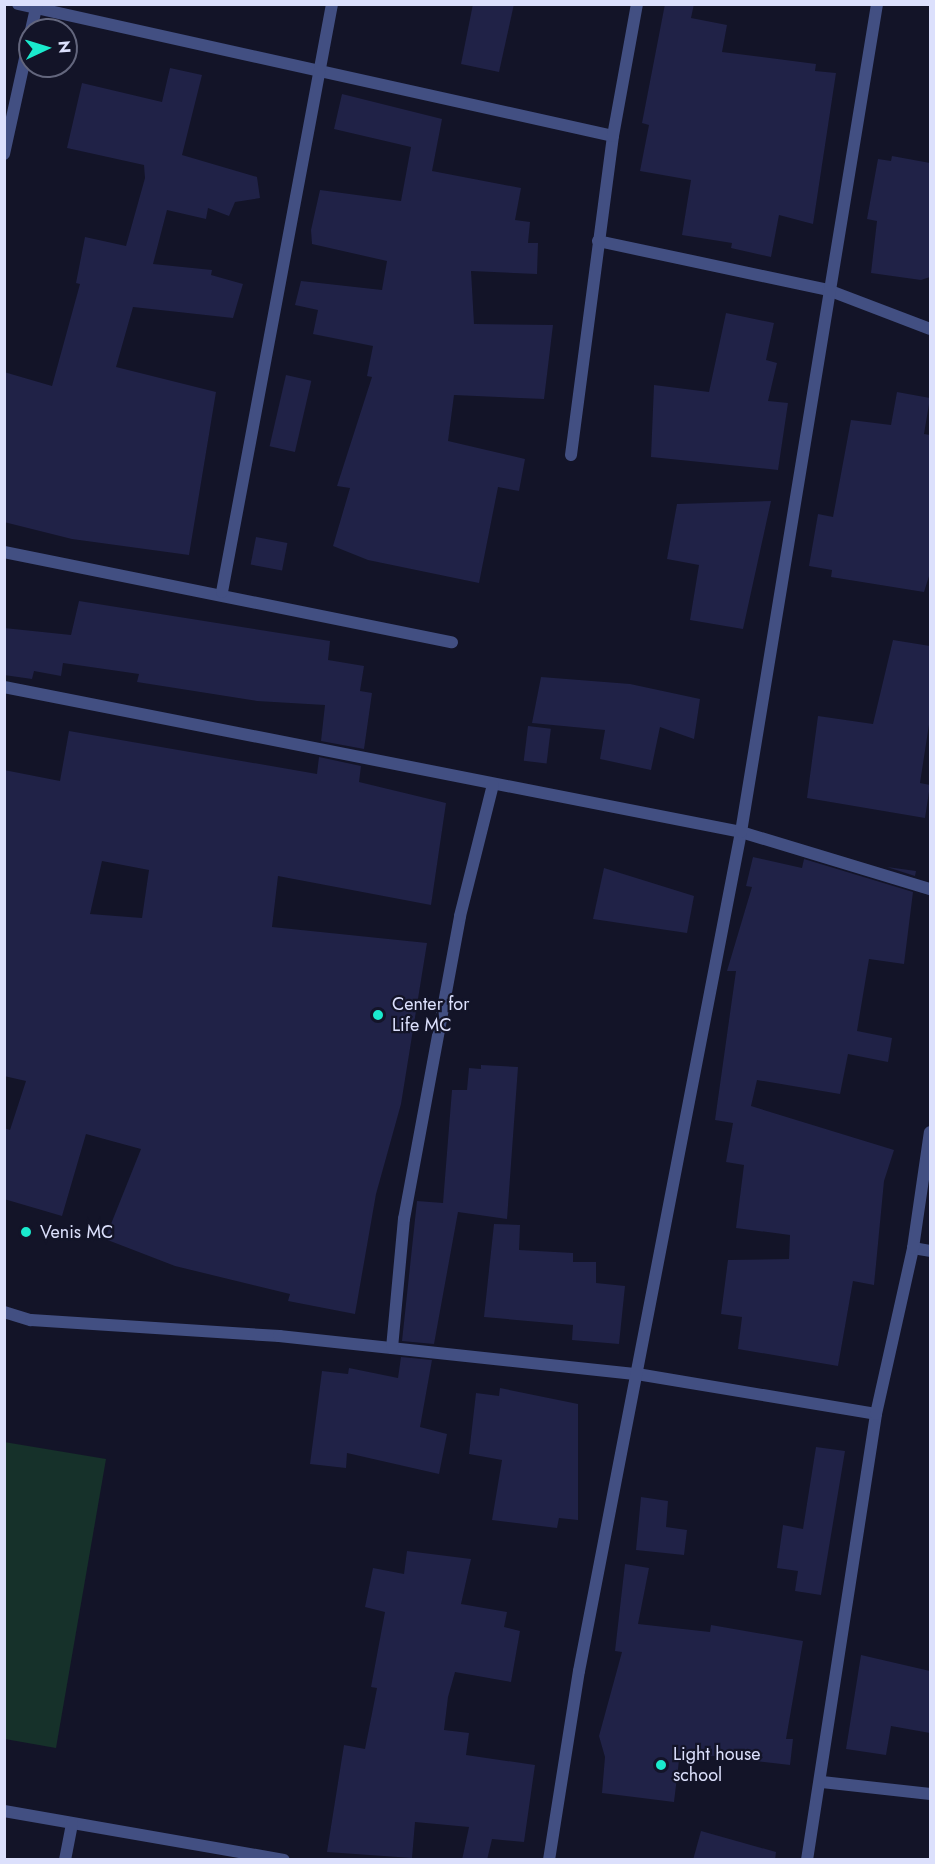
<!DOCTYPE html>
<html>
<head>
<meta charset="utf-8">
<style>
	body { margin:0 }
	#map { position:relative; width:935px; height:1864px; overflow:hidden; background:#131428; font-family:Jost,sans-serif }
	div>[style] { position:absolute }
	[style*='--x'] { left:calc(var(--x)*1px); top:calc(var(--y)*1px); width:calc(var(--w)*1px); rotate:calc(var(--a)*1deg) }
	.green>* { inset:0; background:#16312a }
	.building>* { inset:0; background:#202247; transform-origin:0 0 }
	.minor>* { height:12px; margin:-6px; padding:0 6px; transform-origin:6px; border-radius:6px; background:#424f82 }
	.dots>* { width:16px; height:16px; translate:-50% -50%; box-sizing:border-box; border:3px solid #131428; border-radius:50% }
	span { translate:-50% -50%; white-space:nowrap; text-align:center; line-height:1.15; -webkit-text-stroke:4.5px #131428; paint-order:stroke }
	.poi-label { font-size:18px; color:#dce0fc }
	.left { translate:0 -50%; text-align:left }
	.frame { position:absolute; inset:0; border:6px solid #dce0fc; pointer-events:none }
	.north { position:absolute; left:18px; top:18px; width:60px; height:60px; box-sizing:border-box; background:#131428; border:2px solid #63667d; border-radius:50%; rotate:86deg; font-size:16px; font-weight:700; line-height:24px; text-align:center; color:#dce0fc }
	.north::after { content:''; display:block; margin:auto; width:21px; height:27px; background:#1aeacd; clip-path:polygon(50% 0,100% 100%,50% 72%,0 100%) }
</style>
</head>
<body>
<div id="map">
	<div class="green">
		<i style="clip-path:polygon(4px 1442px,106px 1459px,56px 1748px,5px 1739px)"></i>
	</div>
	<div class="building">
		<i style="clip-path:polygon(473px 4px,514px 4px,499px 72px,461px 64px)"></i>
		<i style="clip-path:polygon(665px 4px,694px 4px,691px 18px,727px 25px,722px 52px,816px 64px,815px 71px,836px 73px,813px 224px,779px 215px,771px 257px,731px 248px,732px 243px,682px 235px,691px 180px,640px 171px,649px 125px,642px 123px)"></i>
		<i style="clip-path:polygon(170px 68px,202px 75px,182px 155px,257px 177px,260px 198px,235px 202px,229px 216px,208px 208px,206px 219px,167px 210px,153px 264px,212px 270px,211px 275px,243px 284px,233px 318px,133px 307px,116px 367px,216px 392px,189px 555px,72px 539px,4px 522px,4px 372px,52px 386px,80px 284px,76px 283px,85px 237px,126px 246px,145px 178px,144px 165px,67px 148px,82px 83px,162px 102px)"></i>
		<i style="clip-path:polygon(342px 94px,442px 119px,432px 171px,521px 188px,515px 220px,530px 222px,528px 243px,538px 243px,537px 274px,471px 271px,474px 324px,553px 325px,544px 399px,454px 395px,448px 441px,525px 459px,519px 491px,498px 487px,479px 583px,368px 560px,333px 546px,350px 488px,337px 486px,372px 377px,367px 376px,373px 346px,313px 334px,318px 310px,295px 305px,301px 281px,382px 290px,387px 261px,312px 244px,311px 230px,320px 190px,401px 201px,411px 147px,334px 129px)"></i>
		<i style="clip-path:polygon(892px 156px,930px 163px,930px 277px,921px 280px,871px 273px,877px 221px,867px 219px,878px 159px,891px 161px)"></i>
		<i style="clip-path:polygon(726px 313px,774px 323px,766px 360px,777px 363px,768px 401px,788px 403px,778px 470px,651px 457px,654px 385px,709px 392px)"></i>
		<i style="left:286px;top:375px;width:26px;height:73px;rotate:13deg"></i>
		<i style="clip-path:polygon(897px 392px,930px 398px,924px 434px,930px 435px,930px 573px,924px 592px,831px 577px,832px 570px,809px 566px,818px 514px,833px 517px,851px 420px,891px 425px)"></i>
		<i style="clip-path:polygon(771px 501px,743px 629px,690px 620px,699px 565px,667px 559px,677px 504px)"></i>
		<i style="left:256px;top:537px;width:32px;height:28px;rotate:11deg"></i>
		<i style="clip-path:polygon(79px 601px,330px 641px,328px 660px,364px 666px,360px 691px,372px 693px,364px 749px,321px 741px,325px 705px,257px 701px,137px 682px,139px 674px,63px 663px,61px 676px,34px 671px,32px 679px,4px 675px,4px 628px,71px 635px)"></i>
		<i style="clip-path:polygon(893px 640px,930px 646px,930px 718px,920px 783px,930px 785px,925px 818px,807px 798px,818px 716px,873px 724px)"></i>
		<i style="clip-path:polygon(541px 677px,630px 684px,700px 699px,694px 739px,660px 727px,651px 770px,600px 759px,605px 730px,532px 723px)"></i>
		<i style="left:528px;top:726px;width:23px;height:35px;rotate:7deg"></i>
		<i style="clip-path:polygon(evenodd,69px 731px,317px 774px,319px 757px,361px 766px,359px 782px,446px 803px,431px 905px,278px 876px,272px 927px,427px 943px,401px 1104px,376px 1194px,355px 1314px,288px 1301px,290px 1294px,175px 1266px,105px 1239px,141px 1149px,86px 1134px,62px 1216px,4px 1199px,4px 1128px,10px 1130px,26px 1081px,4px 1076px,4px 770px,60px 781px,69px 731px,102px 861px,149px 870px,142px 918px,90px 914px,102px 861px)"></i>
		<i style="clip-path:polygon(753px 857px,802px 868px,804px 859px,913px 892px,904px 964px,869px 959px,857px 1031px,892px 1038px,888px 1062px,848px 1054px,840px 1094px,757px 1080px,751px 1106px,894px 1150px,884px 1181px,874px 1285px,853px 1281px,838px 1366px,738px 1349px,742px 1317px,721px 1314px,728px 1260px,789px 1259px,790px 1235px,736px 1228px,744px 1165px,726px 1162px,733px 1123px,715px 1120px,736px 971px,727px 971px,752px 887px,746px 886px)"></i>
		<i style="clip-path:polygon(887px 867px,916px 871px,915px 876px)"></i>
		<i style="clip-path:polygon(604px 868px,694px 896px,687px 933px,593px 919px)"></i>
		<i style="clip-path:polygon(481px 1065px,518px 1067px,507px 1219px,458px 1212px,434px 1344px,402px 1341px,417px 1201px,443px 1203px,452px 1090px,467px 1090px,469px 1068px,481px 1069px)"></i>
		<i style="clip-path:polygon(494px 1224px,520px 1225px,519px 1250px,573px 1253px,573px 1262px,596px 1262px,596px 1283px,625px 1286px,619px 1344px,572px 1340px,573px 1325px,484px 1317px)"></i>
		<i style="clip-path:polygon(401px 1357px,432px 1360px,420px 1427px,447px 1434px,439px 1474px,347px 1453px,346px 1468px,310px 1464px,322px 1371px,348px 1374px,349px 1368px,398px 1378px)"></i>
		<i style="clip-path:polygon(500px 1388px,578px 1404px,578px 1520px,559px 1518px,557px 1528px,492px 1520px,502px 1460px,469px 1454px,476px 1393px,499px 1396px)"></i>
		<i style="clip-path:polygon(816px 1447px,845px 1451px,821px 1595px,795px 1591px,798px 1571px,777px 1568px,783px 1525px,803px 1529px)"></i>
		<i style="clip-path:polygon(641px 1497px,668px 1501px,666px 1527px,687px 1530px,684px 1555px,636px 1550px)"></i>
		<i style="clip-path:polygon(407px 1551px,471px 1559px,461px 1604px,507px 1612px,504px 1627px,520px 1631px,511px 1682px,455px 1672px,448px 1697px,444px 1730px,469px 1733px,466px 1755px,535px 1765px,524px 1842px,492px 1839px,487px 1860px,462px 1860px,469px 1827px,415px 1822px,412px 1858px,327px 1852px,344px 1745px,365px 1749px,377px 1688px,371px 1687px,385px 1612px,365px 1607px,373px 1568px,404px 1574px)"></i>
		<i style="clip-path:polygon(625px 1564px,649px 1568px,638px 1624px,710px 1632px,711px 1625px,803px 1641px,786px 1739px,793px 1739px,790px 1765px,680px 1752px,674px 1802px,602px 1793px,605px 1757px,599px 1736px,622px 1652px,615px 1651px)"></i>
		<i style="clip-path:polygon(861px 1655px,930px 1671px,930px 1733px,891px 1726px,886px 1755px,846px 1749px)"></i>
		<i style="clip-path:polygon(701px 1831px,776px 1852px,775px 1860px,693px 1860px)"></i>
	</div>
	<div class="minor">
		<i style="--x:18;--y:4;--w:609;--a:12.51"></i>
		<i style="--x:31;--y:30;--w:27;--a:-77"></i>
		<i style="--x:4;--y:154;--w:121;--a:-77.6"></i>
		<i style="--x:598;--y:241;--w:235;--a:12"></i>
		<i style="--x:828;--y:290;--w:109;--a:20.9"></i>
		<i style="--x:571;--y:455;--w:322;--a:-82.5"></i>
		<i style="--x:613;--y:136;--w:134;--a:-79.7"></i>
		<i style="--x:4;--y:552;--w:457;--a:11.4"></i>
		<i style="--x:222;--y:592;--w:598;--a:-79.4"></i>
		<i style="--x:4;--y:687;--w:751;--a:11.13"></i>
		<i style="--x:741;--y:832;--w:197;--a:16.8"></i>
		<i style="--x:913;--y:1248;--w:17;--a:10"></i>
		<i style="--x:4;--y:1312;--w:28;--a:17"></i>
		<i style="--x:31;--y:1320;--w:249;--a:3.7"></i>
		<i style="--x:279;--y:1336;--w:360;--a:6.1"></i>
		<i style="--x:637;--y:1374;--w:242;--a:9.5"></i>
		<i style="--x:392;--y:1348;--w:130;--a:-84.7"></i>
		<i style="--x:404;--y:1219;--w:308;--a:-79.5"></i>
		<i style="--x:460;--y:916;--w:135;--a:-75.9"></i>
		<i style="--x:822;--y:1782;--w:109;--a:6.3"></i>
		<i style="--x:4;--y:1811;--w:284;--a:9.9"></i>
		<i style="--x:65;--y:1860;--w:37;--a:-79"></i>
		<i style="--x:549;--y:1860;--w:191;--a:-81"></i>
		<i style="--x:579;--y:1671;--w:854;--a:-79.07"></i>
		<i style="--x:741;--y:832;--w:839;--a:-80.67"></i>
		<i style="--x:807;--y:1860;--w:451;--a:-81.2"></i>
		<i style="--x:876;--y:1414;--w:170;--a:-77.4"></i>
		<i style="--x:913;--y:1248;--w:117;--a:-81.7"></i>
	</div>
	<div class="dots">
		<i style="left:378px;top:1015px;background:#1aeacd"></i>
		<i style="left:26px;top:1232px;background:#1aeacd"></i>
		<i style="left:661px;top:1765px;background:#1aeacd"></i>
	</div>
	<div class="poi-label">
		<span class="left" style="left:392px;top:1015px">Center for<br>Life MC</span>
		<span class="left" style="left:40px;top:1232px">Venis MC</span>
		<span class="left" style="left:673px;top:1765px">Light house<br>school</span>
	</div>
	<div class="frame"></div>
	<div class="north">N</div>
</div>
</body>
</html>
